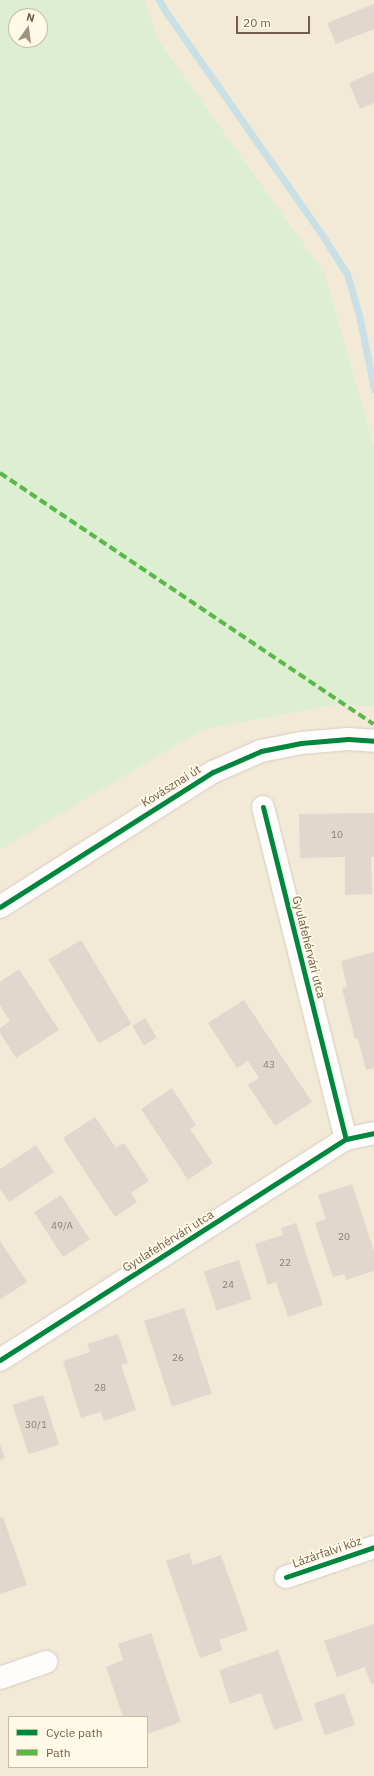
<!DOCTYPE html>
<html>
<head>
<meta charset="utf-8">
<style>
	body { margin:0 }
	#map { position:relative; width:374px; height:1776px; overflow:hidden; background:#f6f2e7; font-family:"IBM Plex Sans",sans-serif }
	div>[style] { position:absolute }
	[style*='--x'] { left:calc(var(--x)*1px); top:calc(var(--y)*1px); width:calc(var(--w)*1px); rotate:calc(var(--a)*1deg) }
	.residential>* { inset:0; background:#f2e9d7 }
	.green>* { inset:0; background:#deeed2 }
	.stream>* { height:7px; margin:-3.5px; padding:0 3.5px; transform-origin:3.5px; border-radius:3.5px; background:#c9e0e6 }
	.building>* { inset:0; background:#e0d8cc; transform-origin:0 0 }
	.roads { filter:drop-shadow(0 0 1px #d5cdc2) drop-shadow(0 0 1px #d5cdc2) }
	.minor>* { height:22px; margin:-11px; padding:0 11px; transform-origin:11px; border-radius:11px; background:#fefdfb }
	.quiet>* { height:4px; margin-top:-2px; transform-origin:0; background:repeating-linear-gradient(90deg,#58b947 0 8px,transparent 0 12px) }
	.cycleway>* { height:5px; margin:-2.5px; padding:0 2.5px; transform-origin:2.5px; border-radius:2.5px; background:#00873e }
	span { translate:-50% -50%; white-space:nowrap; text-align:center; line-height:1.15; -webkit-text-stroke:3.5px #fff9e7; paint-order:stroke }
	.number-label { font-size:10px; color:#907e6c }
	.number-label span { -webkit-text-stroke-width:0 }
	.street-label { font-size:12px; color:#735d48 }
	.legend { position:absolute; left:8px; top:1716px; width:140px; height:52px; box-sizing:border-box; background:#fff9e7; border:1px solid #c7bba7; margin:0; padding:5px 7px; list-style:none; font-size:12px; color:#735d48 }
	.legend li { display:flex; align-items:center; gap:8px; height:20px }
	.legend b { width:20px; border:1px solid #c7bba7 }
	.north { position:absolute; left:8px; top:8px; width:40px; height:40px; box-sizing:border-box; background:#fff9e7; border:1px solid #c7bba7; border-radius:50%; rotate:14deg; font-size:11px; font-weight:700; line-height:16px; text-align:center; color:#735d48 }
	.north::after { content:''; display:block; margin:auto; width:14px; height:18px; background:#a19180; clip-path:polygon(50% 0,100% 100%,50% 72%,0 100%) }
	.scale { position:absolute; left:236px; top:16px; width:74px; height:18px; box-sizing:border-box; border:2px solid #735d48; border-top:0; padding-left:5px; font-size:12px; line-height:14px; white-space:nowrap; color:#735d48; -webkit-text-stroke:3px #fff9e7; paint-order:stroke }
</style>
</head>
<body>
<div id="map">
	<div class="residential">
		<i style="clip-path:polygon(145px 0,374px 0,374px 446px,325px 274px,159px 41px)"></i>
		<i style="clip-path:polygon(evenodd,339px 704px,374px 707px,374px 1776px,0 1776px,0 850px,202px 730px,339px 704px,9px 1717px,147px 1717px,147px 1767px,9px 1767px,9px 1717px)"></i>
	</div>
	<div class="green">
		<i style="clip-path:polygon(evenodd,0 0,145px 0,159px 41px,325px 274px,374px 446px,374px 707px,339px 704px,202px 730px,0 850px,0 0,16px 16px,40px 16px,40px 40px,16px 40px,16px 16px)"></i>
	</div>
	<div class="stream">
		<i style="--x:159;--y:0;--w:14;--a:60"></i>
		<i style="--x:166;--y:12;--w:276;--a:55"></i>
		<i style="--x:324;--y:238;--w:43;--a:57.4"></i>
		<i style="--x:347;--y:274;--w:43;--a:73.7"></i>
		<i style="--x:359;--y:315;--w:76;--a:78.5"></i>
	</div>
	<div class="building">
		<i style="clip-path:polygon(374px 4px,374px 29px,336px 44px,327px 23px)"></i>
		<i style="clip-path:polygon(374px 72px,374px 103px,360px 109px,349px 83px)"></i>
		<i style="clip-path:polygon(374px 813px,374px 857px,371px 857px,372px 894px,345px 895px,345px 857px,300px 858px,299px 814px)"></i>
		<i style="left:81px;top:940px;width:98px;height:38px;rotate:59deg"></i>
		<i style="clip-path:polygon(374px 952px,374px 1068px,366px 1070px,358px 1039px,355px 1039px,342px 988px,347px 987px,341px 961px)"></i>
		<i style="clip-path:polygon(19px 969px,59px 1030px,16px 1058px,0 1033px,0 1028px,10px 1021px,0 1005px,0 982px)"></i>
		<i style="clip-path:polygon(244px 1000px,312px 1102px,275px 1126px,248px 1085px,259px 1078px,248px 1061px,237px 1068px,208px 1023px)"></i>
		<i style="left:145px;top:1018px;width:23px;height:15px;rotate:59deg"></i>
		<i style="clip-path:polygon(172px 1088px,196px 1125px,190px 1129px,213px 1163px,188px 1180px,141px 1109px)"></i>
		<i style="clip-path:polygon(95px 1117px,116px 1148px,124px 1143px,149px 1181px,131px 1193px,137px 1202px,115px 1217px,63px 1138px)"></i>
		<i style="clip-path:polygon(36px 1145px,54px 1172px,9px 1202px,0 1189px,0 1169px)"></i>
		<i style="clip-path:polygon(352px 1184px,374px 1251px,374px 1271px,346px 1280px,344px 1274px,333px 1277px,315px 1223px,326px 1219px,318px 1195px)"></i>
		<i style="left:61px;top:1195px;width:53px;height:32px;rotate:57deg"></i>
		<i style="clip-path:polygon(296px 1223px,323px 1305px,288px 1317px,276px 1282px,268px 1285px,255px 1244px,283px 1235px,281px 1228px)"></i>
		<i style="clip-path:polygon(0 1241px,27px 1282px,1px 1299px,0 1298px)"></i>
		<i style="left:239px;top:1260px;width:41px;height:37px;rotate:72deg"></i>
		<i style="left:184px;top:1308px;width:90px;height:42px;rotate:72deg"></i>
		<i style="clip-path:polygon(118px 1334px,128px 1363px,121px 1365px,136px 1410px,104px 1421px,101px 1412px,81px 1418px,63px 1361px,90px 1352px,87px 1344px)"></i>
		<i style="left:43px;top:1395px;width:52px;height:32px;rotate:72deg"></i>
		<i style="clip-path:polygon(0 1444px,5px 1458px,0 1460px)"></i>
		<i style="clip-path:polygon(3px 1517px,27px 1585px,0 1594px,0 1518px)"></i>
		<i style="clip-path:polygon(189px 1553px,193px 1565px,221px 1555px,248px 1630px,219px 1640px,223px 1650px,200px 1658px,166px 1561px)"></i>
		<i style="clip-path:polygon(374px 1624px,374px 1683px,371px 1684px,365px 1667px,337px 1677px,324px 1641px)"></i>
		<i style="clip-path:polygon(151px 1633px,181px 1722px,147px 1734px,147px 1717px,123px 1717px,106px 1667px,123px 1660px,118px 1644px)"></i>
		<i style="clip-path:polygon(278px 1650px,303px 1720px,274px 1730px,261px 1693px,230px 1704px,219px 1670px)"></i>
		<i style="left:344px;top:1693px;width:34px;height:32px;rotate:71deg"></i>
	</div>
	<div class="roads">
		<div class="minor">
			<i style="--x:263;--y:807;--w:342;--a:76"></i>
			<i style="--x:0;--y:907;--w:252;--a:-32.4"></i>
			<i style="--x:213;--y:772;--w:52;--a:-23.6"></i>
			<i style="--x:261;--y:751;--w:41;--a:-11.3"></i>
			<i style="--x:301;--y:743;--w:47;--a:-4.9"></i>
			<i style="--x:348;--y:739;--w:26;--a:4"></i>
			<i style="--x:0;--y:1360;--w:411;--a:-32.6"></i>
			<i style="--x:346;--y:1139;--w:29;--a:-12"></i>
			<i style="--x:286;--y:1577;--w:93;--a:-18.8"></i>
			<i style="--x:0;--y:1678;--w:49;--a:-19.2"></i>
		</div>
	</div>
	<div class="quiet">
		<i style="--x:0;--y:473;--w:450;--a:33.9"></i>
	</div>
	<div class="cycleway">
		<i style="--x:263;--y:807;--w:342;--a:76"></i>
		<i style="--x:0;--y:907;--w:252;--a:-32.4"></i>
		<i style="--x:213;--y:772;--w:52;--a:-23.6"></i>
		<i style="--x:261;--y:751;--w:41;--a:-11.3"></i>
		<i style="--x:301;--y:743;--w:47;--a:-4.9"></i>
		<i style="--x:348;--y:739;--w:26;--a:4"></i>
		<i style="--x:0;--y:1360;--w:411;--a:-32.6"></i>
		<i style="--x:346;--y:1139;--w:29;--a:-12"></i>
		<i style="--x:286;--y:1577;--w:93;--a:-18.8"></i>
	</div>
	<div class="number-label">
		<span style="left:337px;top:835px">10</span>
		<span style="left:269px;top:1065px">43</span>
		<span style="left:62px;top:1226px">49/A</span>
		<span style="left:344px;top:1237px">20</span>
		<span style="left:285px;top:1263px">22</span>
		<span style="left:228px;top:1285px">24</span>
		<span style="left:178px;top:1358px">26</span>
		<span style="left:100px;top:1388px">28</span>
		<span style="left:36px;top:1425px">30/1</span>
	</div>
	<div class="street-label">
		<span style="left:171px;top:786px;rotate:-32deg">Kovásznai út</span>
		<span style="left:309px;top:947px;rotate:76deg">Gyulafehérvári utca</span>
		<span style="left:168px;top:1241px;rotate:-32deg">Gyulafehérvári utca</span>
		<span style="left:327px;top:1552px;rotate:-19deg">Lázárfalvi köz</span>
	</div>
	<ul class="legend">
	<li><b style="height:5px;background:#00873e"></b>Cycle path</li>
	<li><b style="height:5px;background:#58b947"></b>Path</li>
	</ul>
	<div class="north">N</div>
	<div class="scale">20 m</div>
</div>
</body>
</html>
